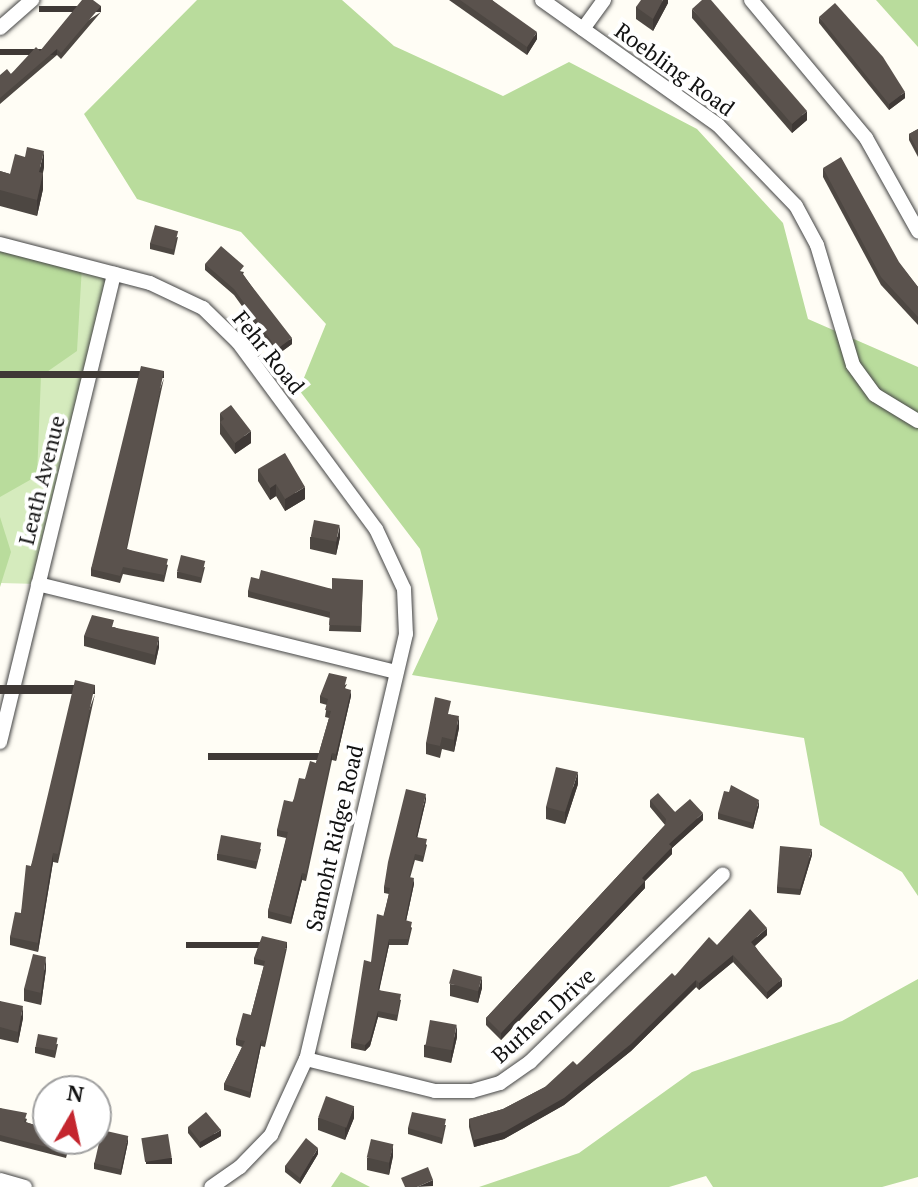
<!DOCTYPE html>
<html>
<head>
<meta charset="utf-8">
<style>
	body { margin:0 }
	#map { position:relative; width:918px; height:1187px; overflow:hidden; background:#fffdf5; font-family:"PT Serif",serif }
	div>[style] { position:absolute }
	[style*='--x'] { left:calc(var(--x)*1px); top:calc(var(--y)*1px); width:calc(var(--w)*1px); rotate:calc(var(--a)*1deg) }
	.green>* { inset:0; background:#d5ebbd }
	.forest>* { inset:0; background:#b9dc9c }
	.roads { filter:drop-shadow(0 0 2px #444) drop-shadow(0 0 2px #444) }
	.street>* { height:14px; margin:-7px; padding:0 7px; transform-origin:7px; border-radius:7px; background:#fff }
	.wall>* { inset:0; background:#4d4742 }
	.shaded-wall>* { inset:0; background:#3f3936; transform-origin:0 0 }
	.building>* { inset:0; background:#5a524d; transform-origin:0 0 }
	span { translate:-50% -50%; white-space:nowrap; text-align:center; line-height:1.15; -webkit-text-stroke:8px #fff; paint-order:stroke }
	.street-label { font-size:22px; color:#111 }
	.north { position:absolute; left:32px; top:1075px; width:80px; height:80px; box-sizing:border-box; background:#fff; border:2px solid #a0a0a0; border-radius:50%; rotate:9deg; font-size:22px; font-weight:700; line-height:32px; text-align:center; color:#111 }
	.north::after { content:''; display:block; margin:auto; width:28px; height:36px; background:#c4262e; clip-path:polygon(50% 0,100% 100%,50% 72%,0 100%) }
</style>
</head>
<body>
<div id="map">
	<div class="green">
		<i style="clip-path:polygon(0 244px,114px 274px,38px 584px,0 583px)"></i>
	</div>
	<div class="forest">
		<i style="clip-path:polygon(197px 0,342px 0,394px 46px,503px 96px,569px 62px,697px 129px,783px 223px,808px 319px,918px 367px,918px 896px,902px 872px,820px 825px,804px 738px,412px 675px,438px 619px,420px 549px,299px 390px,326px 324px,241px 232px,137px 199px,84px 114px)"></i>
		<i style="clip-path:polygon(876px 0,918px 0,918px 47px)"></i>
		<i style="clip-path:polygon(0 244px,82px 266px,77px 351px,41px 376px,37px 476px,0 497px)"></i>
		<i style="clip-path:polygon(0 517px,11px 552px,0 587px)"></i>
		<i style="clip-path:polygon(918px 979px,918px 1177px,882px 1187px,713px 1187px,706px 1176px,669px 1187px,479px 1187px,579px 1153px,692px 1072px,842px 1021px)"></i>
		<i style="clip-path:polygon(341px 1172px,370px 1187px,331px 1187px)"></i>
	</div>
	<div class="roads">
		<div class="street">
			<i style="--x:542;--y:0;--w:216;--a:35.4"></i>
			<i style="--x:718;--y:125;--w:112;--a:46.1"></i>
			<i style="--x:796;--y:206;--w:44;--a:61.7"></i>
			<i style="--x:817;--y:245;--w:125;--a:73.3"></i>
			<i style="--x:853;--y:365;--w:37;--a:54"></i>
			<i style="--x:875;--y:395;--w:50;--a:31.2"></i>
			<i style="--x:751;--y:0;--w:180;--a:50.2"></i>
			<i style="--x:866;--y:138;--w:107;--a:60.8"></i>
			<i style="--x:0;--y:28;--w:43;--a:-41.2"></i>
			<i style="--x:583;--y:29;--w:36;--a:-54"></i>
			<i style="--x:0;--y:244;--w:155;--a:14.6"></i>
			<i style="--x:150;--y:283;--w:59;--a:25.3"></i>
			<i style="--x:203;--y:308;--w:49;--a:44.2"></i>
			<i style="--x:238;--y:342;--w:232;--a:53.6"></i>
			<i style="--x:376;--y:529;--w:66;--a:65"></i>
			<i style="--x:404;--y:589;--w:45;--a:87.5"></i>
			<i style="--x:406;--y:634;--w:437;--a:103.2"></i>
			<i style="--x:306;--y:1059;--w:84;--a:114.7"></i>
			<i style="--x:271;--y:1135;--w:45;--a:134.1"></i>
			<i style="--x:240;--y:1167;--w:35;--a:145"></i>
			<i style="--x:38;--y:584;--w:368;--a:13.8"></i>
			<i style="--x:0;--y:742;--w:482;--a:-76.3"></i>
			<i style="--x:306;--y:1059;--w:133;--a:13.9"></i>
			<i style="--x:435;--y:1091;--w:37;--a:0"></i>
			<i style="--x:472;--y:1091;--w:29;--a:-16"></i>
			<i style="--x:500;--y:1083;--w:37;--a:-35"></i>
			<i style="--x:530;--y:1062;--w:269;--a:-44.2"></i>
			<i style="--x:0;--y:1180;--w:26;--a:16"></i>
		</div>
	</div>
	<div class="wall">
		<i style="clip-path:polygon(449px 0,492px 0,537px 39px,527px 55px)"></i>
		<i style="clip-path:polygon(668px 0,668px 3px,653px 31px,636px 19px,636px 7px)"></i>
		<i style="clip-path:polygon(692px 9px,807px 120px,792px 133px,692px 18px)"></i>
		<i style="clip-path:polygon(101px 12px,61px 59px,57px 55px,0 104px,0 75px,11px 74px,40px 51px)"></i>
		<i style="clip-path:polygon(819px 17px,905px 98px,889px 110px,819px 23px)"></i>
		<i style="clip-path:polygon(918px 129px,918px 157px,909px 140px,909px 134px)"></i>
		<i style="clip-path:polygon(44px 167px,43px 173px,43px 189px,37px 216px,0 206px,0 171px,10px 174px)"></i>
		<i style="clip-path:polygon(823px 168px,918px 287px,918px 325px,881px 285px,823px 177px)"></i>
		<i style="clip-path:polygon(178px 237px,174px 255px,150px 249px,150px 243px)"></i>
		<i style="clip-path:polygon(205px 264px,244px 272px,243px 274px,292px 344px,277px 355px,234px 295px,205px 270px)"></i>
		<i style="clip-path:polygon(164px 378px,127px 549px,168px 565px,164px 582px,123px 574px,120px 583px,91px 576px,91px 569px)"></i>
		<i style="clip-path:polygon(220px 413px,251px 443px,235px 454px,220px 434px)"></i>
		<i style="clip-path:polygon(258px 469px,305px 499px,285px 511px,276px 496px,270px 500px,258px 481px)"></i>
		<i style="clip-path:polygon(310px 537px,340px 537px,336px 555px,310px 549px)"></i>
		<i style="clip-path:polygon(205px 567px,201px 583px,177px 578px,177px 572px)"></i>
		<i style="clip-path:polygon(259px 579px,332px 589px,363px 580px,361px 632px,329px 631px,330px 618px,248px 597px,248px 591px)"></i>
		<i style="clip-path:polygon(114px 627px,159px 647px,155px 665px,84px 646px,84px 636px)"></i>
		<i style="clip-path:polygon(347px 684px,345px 688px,351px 696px,336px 761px,332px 760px,306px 881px,302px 880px,291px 924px,268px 918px,268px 911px,286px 838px,277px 836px,277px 830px,305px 779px,316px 763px,329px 718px,325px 717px,327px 705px,320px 703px,320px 696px)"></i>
		<i style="clip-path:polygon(95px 694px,58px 863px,53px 862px,38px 952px,10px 945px,10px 937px,21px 913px,31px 866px)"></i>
		<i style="clip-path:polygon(450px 714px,459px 728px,454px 752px,442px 749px,440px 758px,426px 754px,426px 743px)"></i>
		<i style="clip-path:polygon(578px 784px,565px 824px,546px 819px,546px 807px)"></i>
		<i style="clip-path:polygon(426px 800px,417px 837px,427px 845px,423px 862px,415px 860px,410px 878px,414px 884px,406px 921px,412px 928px,408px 945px,389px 945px,379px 990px,401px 1000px,397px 1021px,378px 1017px,370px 1046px,365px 1051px,351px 1048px,351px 1042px,389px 894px,384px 893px,384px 887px)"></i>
		<i style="clip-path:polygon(650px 800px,675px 812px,703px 820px,672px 848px,672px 854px,645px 881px,645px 888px,501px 1040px,486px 1025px,486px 1018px,665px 825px,650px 807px)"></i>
		<i style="clip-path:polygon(759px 806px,753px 829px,718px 819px,718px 813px)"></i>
		<i style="clip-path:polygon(261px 849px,256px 869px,217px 860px,217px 854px)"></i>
		<i style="clip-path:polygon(812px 855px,800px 895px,777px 893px,777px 887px)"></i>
		<i style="clip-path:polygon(767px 935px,755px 946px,782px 986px,767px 999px,733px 962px,699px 990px,696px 987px,631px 1051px,564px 1105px,504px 1139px,474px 1147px,469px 1127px,469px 1119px,503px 1109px,545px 1087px,577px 1065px,675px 976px,717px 945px)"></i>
		<i style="clip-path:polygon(287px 948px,265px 1047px,261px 1046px,250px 1098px,224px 1090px,224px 1084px,242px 1047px,236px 1045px,236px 1039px,251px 1015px,264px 966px,254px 964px,254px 958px)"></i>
		<i style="clip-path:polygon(46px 969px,41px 1005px,24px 1001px,24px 989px)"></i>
		<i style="clip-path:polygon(450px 984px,482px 988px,478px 1003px,450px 996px)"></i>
		<i style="clip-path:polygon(0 1001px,23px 1018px,18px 1043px,0 1039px)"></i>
		<i style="clip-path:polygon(457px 1037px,451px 1063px,424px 1057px,424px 1045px)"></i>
		<i style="clip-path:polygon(58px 1044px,55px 1058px,35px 1053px,35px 1047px)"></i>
		<i style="clip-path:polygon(0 1108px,27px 1119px,26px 1122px,71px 1139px,66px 1158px,0 1141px)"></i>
		<i style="clip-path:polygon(318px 1118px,354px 1118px,345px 1140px,318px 1130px)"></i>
		<i style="clip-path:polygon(446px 1125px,442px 1144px,408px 1134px,408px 1128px)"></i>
		<i style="clip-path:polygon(188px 1127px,221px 1136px,200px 1148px,188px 1133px)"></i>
		<i style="clip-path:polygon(128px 1142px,121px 1175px,94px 1169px,94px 1163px)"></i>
		<i style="clip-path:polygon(318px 1154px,300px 1184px,285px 1172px,285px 1166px)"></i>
		<i style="clip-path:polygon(393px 1156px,389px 1175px,367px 1170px,367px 1158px)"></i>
	</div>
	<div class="shaded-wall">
		<i style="clip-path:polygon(663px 0,668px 0,668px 3px,653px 31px,653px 19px)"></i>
		<i style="left:101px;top:6px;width:6px;height:62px;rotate:90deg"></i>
		<i style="clip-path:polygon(537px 32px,537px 39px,527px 55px,527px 47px)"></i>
		<i style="left:57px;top:49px;width:6px;height:75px;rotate:90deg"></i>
		<i style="clip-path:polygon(905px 92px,905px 98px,889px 110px,889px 104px)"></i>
		<i style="clip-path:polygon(807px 111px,807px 120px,792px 133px,792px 124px)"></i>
		<i style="clip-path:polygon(44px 151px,44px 167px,39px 188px,39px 172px)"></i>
		<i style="clip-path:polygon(43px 173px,43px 189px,37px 216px,37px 200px)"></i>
		<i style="clip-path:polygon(292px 338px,292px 344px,277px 355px,277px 349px)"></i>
		<i style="left:164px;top:371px;width:7px;height:182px;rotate:90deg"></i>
		<i style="clip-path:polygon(251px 431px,251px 443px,235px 454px,235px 443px)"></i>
		<i style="clip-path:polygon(276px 484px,276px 496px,270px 500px,270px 488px)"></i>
		<i style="clip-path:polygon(305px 487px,305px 499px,285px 511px,285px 499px)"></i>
		<i style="clip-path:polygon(340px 525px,340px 537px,336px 555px,336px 543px)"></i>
		<i style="clip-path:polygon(159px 637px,159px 647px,155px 665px,155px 655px)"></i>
		<i style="left:95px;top:685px;width:9px;height:173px;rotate:90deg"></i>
		<i style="clip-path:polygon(351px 690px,351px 696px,336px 761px,336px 754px)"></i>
		<i style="clip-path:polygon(459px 716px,459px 728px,454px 752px,454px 740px)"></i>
		<i style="left:332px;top:753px;width:7px;height:124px;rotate:90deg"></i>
		<i style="clip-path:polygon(578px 772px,578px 784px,565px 824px,565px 812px)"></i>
		<i style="clip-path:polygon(426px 794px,426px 800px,416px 843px,416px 837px)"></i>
		<i style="clip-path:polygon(759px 800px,759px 806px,753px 829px,753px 823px)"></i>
		<i style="clip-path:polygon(703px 813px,703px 820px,672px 848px,672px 854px,645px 881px,645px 888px,501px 1040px,501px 1033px,642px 878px,669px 844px)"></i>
		<i style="clip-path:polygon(812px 849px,812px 855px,800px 895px,800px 889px)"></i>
		<i style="clip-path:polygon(53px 853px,53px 862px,38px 952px,38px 943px)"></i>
		<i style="clip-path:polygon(302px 873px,302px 880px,291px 924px,291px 917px)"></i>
		<i style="clip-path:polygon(414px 878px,414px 884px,405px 926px,405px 920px)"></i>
		<i style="clip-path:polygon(767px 928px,767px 935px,751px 949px,751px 942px)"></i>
		<i style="clip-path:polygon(389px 939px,389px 945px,378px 996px,378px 990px)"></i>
		<i style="left:287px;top:942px;width:6px;height:101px;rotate:90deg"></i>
		<i style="clip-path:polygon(733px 955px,733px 962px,699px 990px,699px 983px)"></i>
		<i style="clip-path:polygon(46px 957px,46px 969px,41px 1005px,41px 993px)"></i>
		<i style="clip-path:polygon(482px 977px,482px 988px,478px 1003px,478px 991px)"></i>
		<i style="clip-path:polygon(782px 979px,782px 986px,767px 999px,767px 992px)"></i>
		<i style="clip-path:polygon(696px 980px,696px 987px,631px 1051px,564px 1105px,504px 1139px,474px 1147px,474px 1140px)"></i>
		<i style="clip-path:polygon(23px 1006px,23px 1018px,18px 1043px,18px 1032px)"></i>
		<i style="clip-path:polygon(378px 1011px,378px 1017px,370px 1046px,365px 1051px,365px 1045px)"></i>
		<i style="clip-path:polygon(457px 1025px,457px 1037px,451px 1063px,451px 1051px)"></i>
		<i style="clip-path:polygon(261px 1040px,261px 1046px,250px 1098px,250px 1092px)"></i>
		<i style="clip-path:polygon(354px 1106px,354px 1118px,345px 1140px,345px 1128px)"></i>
		<i style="clip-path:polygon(221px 1130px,221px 1136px,200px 1148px,200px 1142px)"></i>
		<i style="clip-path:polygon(128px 1136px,128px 1142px,121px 1175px,121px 1169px)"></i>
		<i style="clip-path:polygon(393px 1144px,393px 1156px,389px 1175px,389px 1163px)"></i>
		<i style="clip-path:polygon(318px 1148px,318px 1154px,300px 1184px,300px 1178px)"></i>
		<i style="left:172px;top:1158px;width:6px;height:26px;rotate:90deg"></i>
		<i style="clip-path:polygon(433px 1180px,433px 1186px,417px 1187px)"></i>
	</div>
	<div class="building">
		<i style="clip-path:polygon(82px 0,93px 0,101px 6px,61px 53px,57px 49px,0 98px,0 75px,7px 69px,11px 74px,36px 47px,40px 51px)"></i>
		<i style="clip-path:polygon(460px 0,492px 0,537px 32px,527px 47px)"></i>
		<i style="clip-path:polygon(641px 0,663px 0,653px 19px,636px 7px)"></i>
		<i style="clip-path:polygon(702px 0,711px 0,807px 111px,792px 124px,692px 9px)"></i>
		<i style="clip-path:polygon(835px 3px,883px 57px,905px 92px,889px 104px,819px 17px)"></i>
		<i style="clip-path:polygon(918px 129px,918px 151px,909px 134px)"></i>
		<i style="clip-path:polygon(27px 147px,44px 151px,39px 172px,43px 173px,37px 200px,0 190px,0 171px,10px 174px,15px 154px,25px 157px)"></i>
		<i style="clip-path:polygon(841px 157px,899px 262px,918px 287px,918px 317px,881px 277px,823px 168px)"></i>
		<i style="left:155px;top:225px;width:24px;height:19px;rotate:15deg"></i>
		<i style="clip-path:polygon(221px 246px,244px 266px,240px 271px,292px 338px,277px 349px,234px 289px,205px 264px)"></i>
		<i style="clip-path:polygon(141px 366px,164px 371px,126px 549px,168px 559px,164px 575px,123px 567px,120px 576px,91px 569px)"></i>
		<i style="clip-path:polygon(231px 405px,251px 431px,235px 443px,220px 422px,224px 419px,220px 413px)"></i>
		<i style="clip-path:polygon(285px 453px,305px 487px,285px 499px,276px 484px,270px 488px,258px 469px)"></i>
		<i style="left:314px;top:520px;width:26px;height:17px;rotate:11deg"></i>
		<i style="left:181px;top:555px;width:25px;height:17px;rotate:14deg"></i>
		<i style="clip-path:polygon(261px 570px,332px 589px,332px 578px,363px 580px,361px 626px,329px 625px,330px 612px,248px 591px,251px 577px,259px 579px)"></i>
		<i style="clip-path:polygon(92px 615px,114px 620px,112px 627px,159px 637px,155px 655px,84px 636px)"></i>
		<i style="clip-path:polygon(329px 673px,347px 677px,344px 688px,351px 690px,336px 754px,332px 753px,306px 874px,302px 873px,291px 917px,268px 911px,288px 832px,277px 830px,284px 800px,293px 802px,299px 778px,305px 779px,310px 761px,316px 763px,331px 711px,325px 710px,328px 699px,320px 696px)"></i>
		<i style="clip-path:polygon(75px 680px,95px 685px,58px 854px,53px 853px,38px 943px,10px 937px,15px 912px,21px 913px,26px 865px,31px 866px)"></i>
		<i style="clip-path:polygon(435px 697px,451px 701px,448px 714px,459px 716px,454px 740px,442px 737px,440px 746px,426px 743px)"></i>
		<i style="clip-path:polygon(556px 767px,578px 772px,565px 812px,546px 807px)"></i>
		<i style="clip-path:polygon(731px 785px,759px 800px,753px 823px,718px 813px,724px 791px,729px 792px)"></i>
		<i style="clip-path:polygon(406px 789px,426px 794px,416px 837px,427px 839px,423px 856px,415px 854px,409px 877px,414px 878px,405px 920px,412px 922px,408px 939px,389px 939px,378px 990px,401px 994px,397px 1015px,378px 1011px,370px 1040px,365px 1045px,351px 1042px,364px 960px,371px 962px,377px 914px,384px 916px,390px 888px,384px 887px,388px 862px)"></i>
		<i style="clip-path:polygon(658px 793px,675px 812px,690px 799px,703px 813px,669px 844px,672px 847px,642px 878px,645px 881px,501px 1033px,486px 1018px,665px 825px,666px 819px,650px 800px)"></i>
		<i style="left:221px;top:835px;width:41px;height:19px;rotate:11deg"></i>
		<i style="clip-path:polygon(780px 846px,812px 849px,800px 889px,777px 887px)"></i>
		<i style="clip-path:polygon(750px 909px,767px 928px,751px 942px,782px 979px,767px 992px,733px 955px,699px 983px,696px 980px,631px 1044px,564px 1098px,504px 1132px,474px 1140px,469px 1119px,503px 1109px,545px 1087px,573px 1061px,577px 1065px,672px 973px,675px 976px,709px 937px,717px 945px)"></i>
		<i style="clip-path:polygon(262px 936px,287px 942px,265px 1041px,261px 1040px,250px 1092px,224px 1084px,245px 1041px,236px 1039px,243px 1013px,251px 1015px,265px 961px,254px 958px)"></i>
		<i style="clip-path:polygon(33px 954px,46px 957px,41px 993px,24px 989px)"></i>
		<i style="left:453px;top:969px;width:30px;height:15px;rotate:15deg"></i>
		<i style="clip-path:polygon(0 1001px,23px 1006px,18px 1032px,0 1027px)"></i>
		<i style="left:430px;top:1020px;width:27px;height:26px;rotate:10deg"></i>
		<i style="left:38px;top:1034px;width:20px;height:13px;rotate:11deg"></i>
		<i style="left:326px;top:1096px;width:30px;height:23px;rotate:20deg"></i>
		<i style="clip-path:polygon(0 1108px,27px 1113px,24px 1122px,48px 1128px,48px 1139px,70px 1139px,66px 1152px,0 1135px)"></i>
		<i style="clip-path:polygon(206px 1112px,221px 1130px,200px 1142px,188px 1127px)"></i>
		<i style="clip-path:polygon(412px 1112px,446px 1119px,442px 1138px,408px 1128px)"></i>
		<i style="left:102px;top:1130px;width:27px;height:34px;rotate:13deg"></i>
		<i style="left:168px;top:1134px;width:24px;height:27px;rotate:81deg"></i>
		<i style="clip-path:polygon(306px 1138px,318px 1148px,300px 1178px,285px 1166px)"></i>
		<i style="left:371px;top:1139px;width:23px;height:19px;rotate:13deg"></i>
		<i style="clip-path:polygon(428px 1167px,433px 1180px,417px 1187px,405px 1187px,401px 1178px)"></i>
	</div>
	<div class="street-label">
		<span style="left:675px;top:69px;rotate:36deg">Roebling Road</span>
		<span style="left:269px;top:352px;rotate:51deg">Fehr Road</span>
		<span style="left:41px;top:480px;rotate:-76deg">Leath Avenue</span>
		<span style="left:334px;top:838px;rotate:-77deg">Samoht Ridge Road</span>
		<span style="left:543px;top:1015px;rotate:-42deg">Burhen Drive</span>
	</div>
	<div class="north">N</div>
</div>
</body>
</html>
